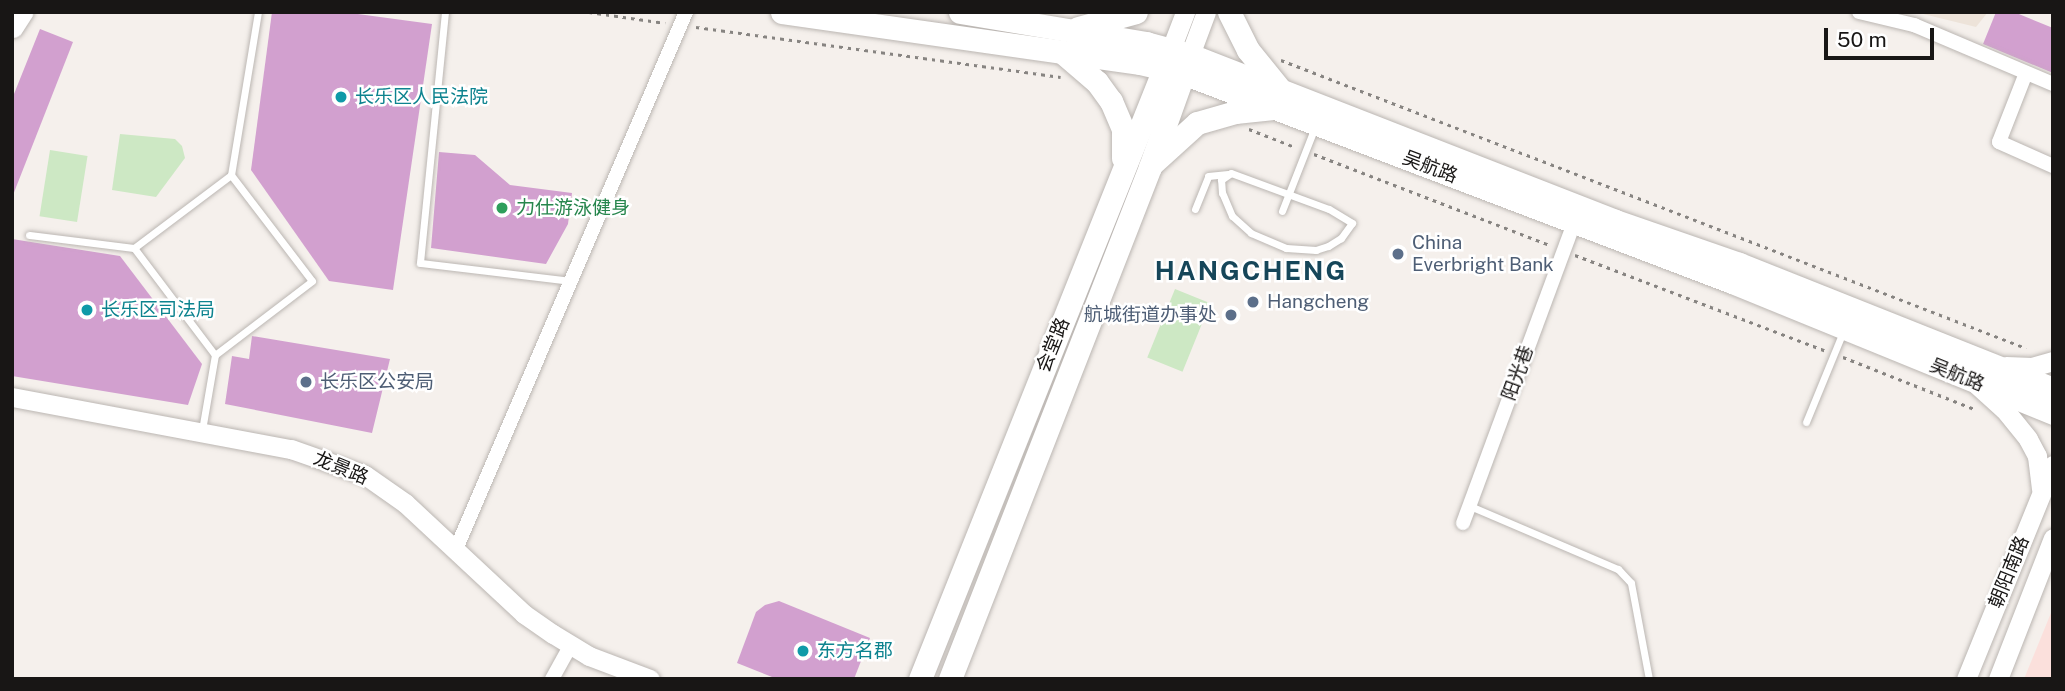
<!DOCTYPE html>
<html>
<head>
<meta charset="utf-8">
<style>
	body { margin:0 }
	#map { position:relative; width:2065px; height:691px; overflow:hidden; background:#f5f0ec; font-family:"Public Sans","Noto Sans SC",sans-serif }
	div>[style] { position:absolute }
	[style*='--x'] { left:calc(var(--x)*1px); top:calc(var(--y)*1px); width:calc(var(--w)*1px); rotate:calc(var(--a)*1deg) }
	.commercial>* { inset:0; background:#fbe0dc }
	.built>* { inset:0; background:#ede3d9 }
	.green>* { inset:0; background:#cde8c4; transform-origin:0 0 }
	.building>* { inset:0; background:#d2a0cf }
	.path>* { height:2.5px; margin-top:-1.25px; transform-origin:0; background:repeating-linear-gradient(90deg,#878481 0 3.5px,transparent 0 8.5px) }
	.roads { filter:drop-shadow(0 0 2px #bbb6b2) drop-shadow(0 0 2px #bbb6b2) }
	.lane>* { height:7px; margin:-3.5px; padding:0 3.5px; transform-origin:3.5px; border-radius:3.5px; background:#fff }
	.street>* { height:14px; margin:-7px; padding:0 7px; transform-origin:7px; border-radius:7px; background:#fff }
	.secondary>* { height:19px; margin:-9.5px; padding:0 9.5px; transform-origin:9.5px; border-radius:9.5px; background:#fff }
	.primary>* { height:23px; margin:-11.5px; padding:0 11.5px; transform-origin:11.5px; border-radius:11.5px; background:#fff }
	.dots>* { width:19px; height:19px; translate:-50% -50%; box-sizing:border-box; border:4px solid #fff; border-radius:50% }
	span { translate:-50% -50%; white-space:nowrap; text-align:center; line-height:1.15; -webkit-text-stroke:5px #fff; paint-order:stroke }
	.culture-label { font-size:19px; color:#0d838f }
	.left { translate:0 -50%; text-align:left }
	.street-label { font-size:19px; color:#181615 }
	.leisure-label { font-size:19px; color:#27864d }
	.service-label { font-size:19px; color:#4e5e75 }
	.right { translate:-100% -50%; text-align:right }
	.district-label { font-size:26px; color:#164659; font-weight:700; letter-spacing:2px }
	.frame { position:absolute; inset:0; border:14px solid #181615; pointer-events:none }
	.scale { position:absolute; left:1824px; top:28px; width:110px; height:32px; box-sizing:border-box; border:4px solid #181615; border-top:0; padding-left:9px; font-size:21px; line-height:24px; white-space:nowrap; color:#181615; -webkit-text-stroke:5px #fff; paint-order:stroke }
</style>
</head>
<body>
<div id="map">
	<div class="commercial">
		<i style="clip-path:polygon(2053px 608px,2053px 679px,2024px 679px)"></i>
	</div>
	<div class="built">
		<i style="clip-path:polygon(1915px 12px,1988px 12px,1976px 27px)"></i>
	</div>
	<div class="green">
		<i style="clip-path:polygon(120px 134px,175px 139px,182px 146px,185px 158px,156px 197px,112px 190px)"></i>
		<i style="left:50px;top:150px;width:38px;height:67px;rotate:9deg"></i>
		<i style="left:1175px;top:289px;width:38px;height:74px;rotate:22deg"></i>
	</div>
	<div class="building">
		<i style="clip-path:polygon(272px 12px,343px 12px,432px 24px,393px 290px,329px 281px,251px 170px)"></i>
		<i style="clip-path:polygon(1996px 12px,2014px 12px,2053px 28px,2053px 73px,1983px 44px)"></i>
		<i style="clip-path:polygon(40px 29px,73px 42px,13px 195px,12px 99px)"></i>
		<i style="clip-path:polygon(439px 152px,475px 155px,510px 185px,572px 193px,568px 224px,546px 264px,431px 248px)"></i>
		<i style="clip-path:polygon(12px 239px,120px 256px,202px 364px,188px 405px,12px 376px)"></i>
		<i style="clip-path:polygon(252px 336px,390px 359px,372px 433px,225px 404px,232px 356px,249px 359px)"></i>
		<i style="clip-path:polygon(779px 601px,870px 638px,854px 679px,777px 679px,737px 663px,756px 612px,765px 605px)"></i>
	</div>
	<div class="path">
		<i style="--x:589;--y:12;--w:77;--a:8.2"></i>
		<i style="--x:696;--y:27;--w:368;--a:7.8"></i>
		<i style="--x:1281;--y:60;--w:799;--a:21.14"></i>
		<i style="--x:1249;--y:129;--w:49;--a:21.4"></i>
		<i style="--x:1314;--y:154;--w:253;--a:21.1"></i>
		<i style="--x:1575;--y:255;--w:267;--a:20.9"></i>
		<i style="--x:1843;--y:357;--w:144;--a:21.6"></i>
	</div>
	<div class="roads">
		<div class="lane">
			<i style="--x:445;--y:12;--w:252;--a:95.7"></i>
			<i style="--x:420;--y:263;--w:151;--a:6.8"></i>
			<i style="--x:1231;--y:173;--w:104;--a:20.2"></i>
			<i style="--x:1329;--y:209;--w:27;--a:31"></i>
			<i style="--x:1352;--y:223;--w:19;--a:126"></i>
			<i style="--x:1341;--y:238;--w:15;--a:148"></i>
			<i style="--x:1328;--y:246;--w:13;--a:162"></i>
			<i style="--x:1316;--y:250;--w:30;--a:-176"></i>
			<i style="--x:1286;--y:248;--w:38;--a:-157"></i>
			<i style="--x:1251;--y:233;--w:25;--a:-138"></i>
			<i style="--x:1232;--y:216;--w:25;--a:-113"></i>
			<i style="--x:1222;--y:193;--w:13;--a:-94"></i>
			<i style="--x:1221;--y:180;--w:12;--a:-35"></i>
			<i style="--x:231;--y:175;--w:133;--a:52.6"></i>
			<i style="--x:312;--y:281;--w:122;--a:142.7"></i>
			<i style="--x:215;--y:355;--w:134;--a:-127.1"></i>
			<i style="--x:134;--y:248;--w:121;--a:-37"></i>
			<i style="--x:231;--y:175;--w:165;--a:-80.6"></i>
			<i style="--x:1195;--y:209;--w:35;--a:-68"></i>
			<i style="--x:1208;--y:176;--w:20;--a:-6"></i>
			<i style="--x:1282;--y:211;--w:90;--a:-68.6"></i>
			<i style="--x:29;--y:235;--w:106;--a:7.1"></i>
			<i style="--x:1806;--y:422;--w:97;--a:-67.7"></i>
			<i style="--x:202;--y:430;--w:76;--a:-80.2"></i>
			<i style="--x:1470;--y:506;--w:161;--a:23.1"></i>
			<i style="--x:1618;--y:569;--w:19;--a:47"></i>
			<i style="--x:1631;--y:583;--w:98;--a:79.4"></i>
		</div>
		<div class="street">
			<i style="--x:1859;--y:12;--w:57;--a:13.3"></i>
			<i style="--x:1914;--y:25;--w:151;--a:23"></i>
			<i style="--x:2026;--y:73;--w:74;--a:111.4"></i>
			<i style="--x:1999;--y:142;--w:59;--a:24"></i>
			<i style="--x:1463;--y:523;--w:320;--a:-69.7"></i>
			<i style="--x:456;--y:549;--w:584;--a:-66.81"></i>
			<i style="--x:552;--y:679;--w:39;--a:-61"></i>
		</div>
		<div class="secondary">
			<i style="--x:1171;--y:49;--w:40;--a:-69"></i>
			<i style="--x:1190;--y:55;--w:46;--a:-69.6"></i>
			<i style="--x:2006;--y:366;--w:26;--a:2"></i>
			<i style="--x:2032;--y:367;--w:22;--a:-16"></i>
			<i style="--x:1977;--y:385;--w:36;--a:42"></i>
			<i style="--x:2004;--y:409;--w:38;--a:51"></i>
			<i style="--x:2028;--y:439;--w:19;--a:62"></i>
			<i style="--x:2037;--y:456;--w:33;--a:83"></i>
			<i style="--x:12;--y:397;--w:284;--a:10.6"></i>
			<i style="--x:291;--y:449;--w:78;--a:19.4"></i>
			<i style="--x:365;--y:475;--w:49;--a:35"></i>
			<i style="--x:405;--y:503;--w:163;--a:43"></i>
			<i style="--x:524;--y:614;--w:35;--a:35"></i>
			<i style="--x:553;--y:634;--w:42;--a:31.4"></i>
			<i style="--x:589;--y:656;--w:65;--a:20.7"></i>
			<i style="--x:1966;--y:679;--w:231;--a:-67.9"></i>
			<i style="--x:1998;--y:679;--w:151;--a:-68.7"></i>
		</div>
		<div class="primary">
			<i style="--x:782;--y:12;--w:362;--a:8.1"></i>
			<i style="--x:1140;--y:63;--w:44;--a:13.1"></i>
			<i style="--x:1183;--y:73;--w:587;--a:20.84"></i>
			<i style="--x:1732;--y:282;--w:347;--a:22.2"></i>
			<i style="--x:960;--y:12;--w:189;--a:9.5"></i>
			<i style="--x:1146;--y:43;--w:46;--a:15.3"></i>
			<i style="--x:1190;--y:55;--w:456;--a:21.3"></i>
			<i style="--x:1615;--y:221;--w:131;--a:19.1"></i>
			<i style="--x:1739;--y:264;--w:338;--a:21.7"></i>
			<i style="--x:1229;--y:12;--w:42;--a:63.4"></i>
			<i style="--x:1248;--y:50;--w:48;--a:51"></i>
			<i style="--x:12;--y:26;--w:17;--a:-57"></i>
			<i style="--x:1078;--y:28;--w:60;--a:-15.4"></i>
			<i style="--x:1062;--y:52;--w:46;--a:40.6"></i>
			<i style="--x:1097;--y:82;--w:24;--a:54"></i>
			<i style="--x:1111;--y:101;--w:30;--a:67"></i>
			<i style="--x:1123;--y:129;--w:29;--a:90"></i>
			<i style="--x:1154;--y:162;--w:58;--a:-42.2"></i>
			<i style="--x:1197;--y:123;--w:40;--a:-16"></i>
			<i style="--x:1235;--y:112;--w:36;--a:-6"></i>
			<i style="--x:920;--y:679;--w:671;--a:-68.21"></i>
			<i style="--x:950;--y:679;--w:550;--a:-68.66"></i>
			<i style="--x:1150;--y:167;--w:113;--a:-70.3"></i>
		</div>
	</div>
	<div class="dots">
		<i style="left:341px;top:97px;background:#0f9aa8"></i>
		<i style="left:502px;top:208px;background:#2e9e5b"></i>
		<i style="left:1398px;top:254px;background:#5c6f8a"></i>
		<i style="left:1253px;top:302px;background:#5c6f8a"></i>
		<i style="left:87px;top:310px;background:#0f9aa8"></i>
		<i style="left:1231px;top:315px;background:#5c6f8a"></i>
		<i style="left:306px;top:382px;background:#5c6f8a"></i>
		<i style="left:803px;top:651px;background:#0f9aa8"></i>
	</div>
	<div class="culture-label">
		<span class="left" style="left:355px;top:97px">长乐区人民法院</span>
		<span class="left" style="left:101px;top:310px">长乐区司法局</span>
		<span class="left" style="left:817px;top:651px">东方名郡</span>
	</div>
	<div class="street-label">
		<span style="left:1430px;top:167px;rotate:21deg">吴航路</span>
		<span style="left:1053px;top:345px;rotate:-68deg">会堂路</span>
		<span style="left:1518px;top:373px;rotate:-70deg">阳光巷</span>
		<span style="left:1957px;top:375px;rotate:22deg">吴航路</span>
		<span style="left:341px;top:468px;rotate:22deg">龙景路</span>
		<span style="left:2009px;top:572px;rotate:-68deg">朝阳南路</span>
	</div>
	<div class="leisure-label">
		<span class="left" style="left:516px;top:208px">力仕游泳健身</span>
	</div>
	<div class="service-label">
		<span class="left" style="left:1412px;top:254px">China<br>Everbright Bank</span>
		<span class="left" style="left:1267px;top:302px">Hangcheng</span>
		<span class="right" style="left:1217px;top:315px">航城街道办事处</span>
		<span class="left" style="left:320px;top:382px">长乐区公安局</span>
	</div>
	<div class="district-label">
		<span style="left:1251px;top:271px">HANGCHENG</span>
	</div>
	<div class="frame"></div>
	<div class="scale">50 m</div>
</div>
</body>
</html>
